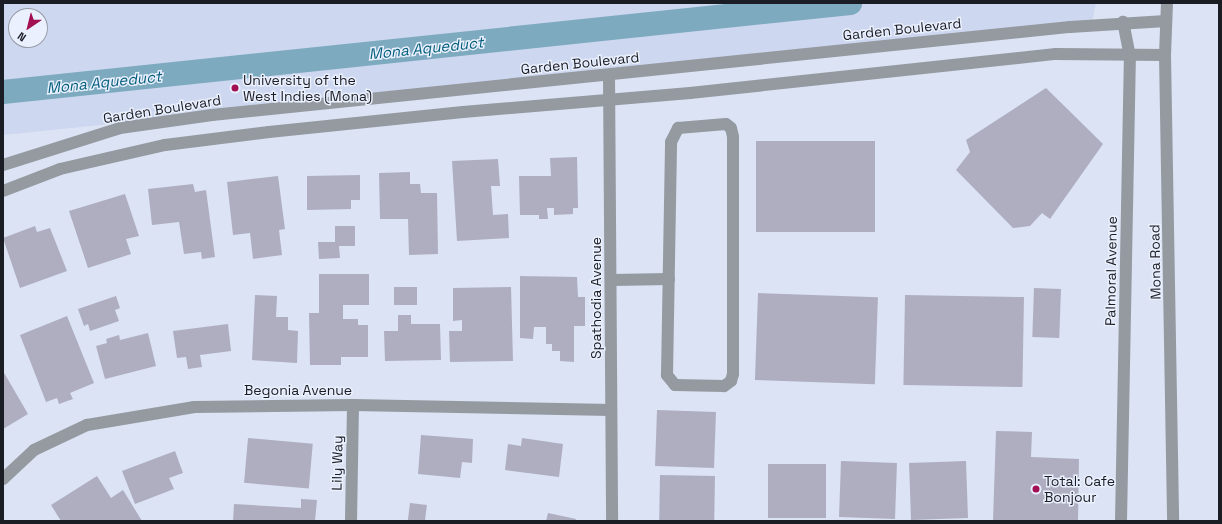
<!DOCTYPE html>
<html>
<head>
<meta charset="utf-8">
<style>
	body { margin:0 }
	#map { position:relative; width:1222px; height:524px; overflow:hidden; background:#dbe3f4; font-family:"Space Grotesk",sans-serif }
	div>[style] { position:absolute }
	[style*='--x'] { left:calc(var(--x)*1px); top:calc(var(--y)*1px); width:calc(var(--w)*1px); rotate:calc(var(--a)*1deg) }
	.built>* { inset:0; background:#cdd7ef }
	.canal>* { height:24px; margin:-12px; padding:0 12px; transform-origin:12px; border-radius:12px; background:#7daabf }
	.building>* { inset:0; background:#aeaec0; transform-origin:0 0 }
	.minor>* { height:12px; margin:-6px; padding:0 6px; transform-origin:6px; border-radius:6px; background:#949aa0 }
	.dots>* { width:11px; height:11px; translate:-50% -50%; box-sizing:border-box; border:2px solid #eaf0fe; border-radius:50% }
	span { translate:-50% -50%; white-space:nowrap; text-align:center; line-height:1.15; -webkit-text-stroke:3px #eaf0fe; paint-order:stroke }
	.street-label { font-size:14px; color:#1b1d24 }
	.poi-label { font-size:14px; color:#1b1d24 }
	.left { translate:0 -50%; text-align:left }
	.water-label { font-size:15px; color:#035d7b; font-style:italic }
	.frame { position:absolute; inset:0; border:4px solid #1b1d24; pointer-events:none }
	.north { position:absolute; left:8px; top:8px; width:40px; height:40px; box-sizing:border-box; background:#eaf0fe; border:1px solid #979ca7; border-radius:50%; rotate:215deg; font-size:11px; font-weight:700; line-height:16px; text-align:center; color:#1b1d24 }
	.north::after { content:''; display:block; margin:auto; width:14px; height:18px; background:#a20f53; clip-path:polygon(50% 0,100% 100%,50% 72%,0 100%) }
</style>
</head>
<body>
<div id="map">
	<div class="built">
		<i style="clip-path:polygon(evenodd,3px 3px,1096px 3px,1092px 23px,3px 135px,3px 3px,16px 16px,40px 16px,40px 40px,16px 40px,16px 16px)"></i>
	</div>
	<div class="canal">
		<i style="--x:3;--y:92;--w:852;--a:-6"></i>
	</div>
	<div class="building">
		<i style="clip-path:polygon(1046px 88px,1103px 144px,1050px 219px,1042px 213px,1030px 226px,1013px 228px,956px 170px,970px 152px,966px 140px)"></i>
		<i style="left:756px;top:141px;width:119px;height:91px"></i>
		<i style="clip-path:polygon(577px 157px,578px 208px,573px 208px,573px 214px,554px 215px,554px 208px,547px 208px,548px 219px,539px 219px,539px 215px,520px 215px,519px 176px,551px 176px,550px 158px)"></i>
		<i style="clip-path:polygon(498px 159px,500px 186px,491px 186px,493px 215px,508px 214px,509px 238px,457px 241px,452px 161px)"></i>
		<i style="clip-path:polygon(410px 172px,410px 184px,420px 184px,421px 193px,437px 193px,438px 254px,409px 255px,408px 219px,380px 219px,379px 173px)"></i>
		<i style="clip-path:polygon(360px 175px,360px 200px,351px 200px,351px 209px,307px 210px,307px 176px)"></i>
		<i style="clip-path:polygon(278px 176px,285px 229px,279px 230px,282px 255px,253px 259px,250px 233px,233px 235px,227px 182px)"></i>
		<i style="clip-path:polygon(193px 184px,195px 192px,206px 190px,215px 257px,202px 259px,201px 252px,184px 254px,179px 222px,152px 225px,148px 189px)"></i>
		<i style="clip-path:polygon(125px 194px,139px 236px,126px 239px,131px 254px,88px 268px,69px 211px)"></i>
		<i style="clip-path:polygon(35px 226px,37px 232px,50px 228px,67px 271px,20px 288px,3px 238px)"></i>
		<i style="clip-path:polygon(335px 226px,355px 226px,355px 246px,339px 246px,340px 258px,319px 259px,318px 242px,335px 242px)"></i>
		<i style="clip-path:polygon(319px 274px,369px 274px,369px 305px,343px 305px,343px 319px,358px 319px,358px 325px,368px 325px,368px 357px,341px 357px,341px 365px,310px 365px,309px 313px,319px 313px)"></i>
		<i style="clip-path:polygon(520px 276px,577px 277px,578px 297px,585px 297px,585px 326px,574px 326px,574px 362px,560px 361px,560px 351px,552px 351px,552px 344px,546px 344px,546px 327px,534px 327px,533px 339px,520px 338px)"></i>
		<i style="left:394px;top:287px;width:23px;height:18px"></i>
		<i style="clip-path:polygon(511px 287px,513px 361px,450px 362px,449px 331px,462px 331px,462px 320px,453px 321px,453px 288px)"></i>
		<i style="left:1034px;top:288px;width:27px;height:49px;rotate:2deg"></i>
		<i style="left:758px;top:293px;width:120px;height:87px;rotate:2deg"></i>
		<i style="clip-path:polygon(255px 295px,277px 296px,276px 317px,288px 317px,288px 330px,298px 331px,297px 363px,252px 360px)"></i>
		<i style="left:905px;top:295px;width:119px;height:90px;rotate:1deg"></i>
		<i style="clip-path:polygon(116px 296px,120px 308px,115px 310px,119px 321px,90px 331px,88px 324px,84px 326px,78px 309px)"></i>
		<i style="clip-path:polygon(398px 315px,411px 315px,411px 324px,440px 324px,441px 360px,385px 361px,384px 331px,398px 331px)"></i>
		<i style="clip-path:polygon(67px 316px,94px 383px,70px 393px,73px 399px,59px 404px,57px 398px,46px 402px,20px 335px)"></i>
		<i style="clip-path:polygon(228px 324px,231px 351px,200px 355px,202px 367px,188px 369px,186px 357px,177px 358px,173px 331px)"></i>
		<i style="clip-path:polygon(148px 333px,156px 366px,105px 379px,96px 346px,107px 343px,106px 339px,119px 335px,120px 340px)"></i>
		<i style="clip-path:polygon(3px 371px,28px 414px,3px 429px)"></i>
		<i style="left:657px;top:410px;width:59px;height:56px;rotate:2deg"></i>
		<i style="clip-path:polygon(996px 431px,1032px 432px,1031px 457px,1079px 459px,1078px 521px,993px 521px)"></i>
		<i style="clip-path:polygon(421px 435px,473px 439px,472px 463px,462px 462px,460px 478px,418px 474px)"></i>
		<i style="left:248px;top:438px;width:65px;height:45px;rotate:5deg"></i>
		<i style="clip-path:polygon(522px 438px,563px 444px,559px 477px,505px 470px,508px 444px,521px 446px)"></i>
		<i style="clip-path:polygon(175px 451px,183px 473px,169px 478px,174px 489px,135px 504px,122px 471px)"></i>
		<i style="left:841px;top:461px;width:56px;height:56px;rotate:2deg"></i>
		<i style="left:966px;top:461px;width:57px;height:57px;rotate:88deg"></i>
		<i style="left:768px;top:464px;width:58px;height:54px"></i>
		<i style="left:660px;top:475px;width:55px;height:46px;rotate:1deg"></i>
		<i style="clip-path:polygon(97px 476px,111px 498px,123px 490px,142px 521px,61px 521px,51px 505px)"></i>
		<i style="clip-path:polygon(301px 499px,317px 500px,315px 521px,233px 521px,234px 504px,301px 508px)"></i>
		<i style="left:410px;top:503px;width:17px;height:18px;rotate:7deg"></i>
		<i style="clip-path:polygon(548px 513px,576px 519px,575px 521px,546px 521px)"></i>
	</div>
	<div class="minor">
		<i style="--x:1167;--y:3;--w:52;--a:92.2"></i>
		<i style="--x:1165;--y:55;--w:466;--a:89"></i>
		<i style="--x:609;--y:75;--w:446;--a:89.6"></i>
		<i style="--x:726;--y:124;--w:6;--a:39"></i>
		<i style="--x:731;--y:128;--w:9;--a:77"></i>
		<i style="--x:733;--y:137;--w:237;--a:90"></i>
		<i style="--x:733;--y:374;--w:7;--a:106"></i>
		<i style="--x:731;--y:381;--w:9;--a:144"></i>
		<i style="--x:724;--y:386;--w:49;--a:-178.8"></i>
		<i style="--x:675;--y:385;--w:13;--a:-129"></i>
		<i style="--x:667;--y:375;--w:233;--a:-89"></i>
		<i style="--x:671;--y:142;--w:16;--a:-63"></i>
		<i style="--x:678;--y:128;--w:48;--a:-4.8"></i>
		<i style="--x:3;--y:165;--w:123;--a:-17.5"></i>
		<i style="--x:120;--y:128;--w:93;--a:-8"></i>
		<i style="--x:212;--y:115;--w:863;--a:-5.86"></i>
		<i style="--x:1070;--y:27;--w:96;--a:-3.6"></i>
		<i style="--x:3;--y:191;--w:61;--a:-21.1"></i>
		<i style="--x:60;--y:169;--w:108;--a:-12.9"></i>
		<i style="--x:165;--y:145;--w:105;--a:-7.1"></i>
		<i style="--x:269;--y:132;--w:195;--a:-5.9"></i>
		<i style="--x:463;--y:112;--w:228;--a:-4.8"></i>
		<i style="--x:690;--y:93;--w:368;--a:-6.1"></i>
		<i style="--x:1056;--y:54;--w:109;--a:0.5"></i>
		<i style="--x:612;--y:280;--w:57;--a:-1"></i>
		<i style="--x:3;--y:479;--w:42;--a:-43.1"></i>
		<i style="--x:34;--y:450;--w:59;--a:-25.3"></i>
		<i style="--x:87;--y:425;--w:109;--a:-9.5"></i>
		<i style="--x:194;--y:407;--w:159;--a:-0.7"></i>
		<i style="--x:353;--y:405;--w:258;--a:1.1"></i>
		<i style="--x:351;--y:521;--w:116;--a:-89"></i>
		<i style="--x:1121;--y:521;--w:464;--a:-88.9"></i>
		<i style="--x:1130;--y:57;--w:36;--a:-101"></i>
	</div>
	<div class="dots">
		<i style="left:235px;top:88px;background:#a20f53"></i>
		<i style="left:1036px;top:489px;background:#a20f53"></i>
	</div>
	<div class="street-label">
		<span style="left:902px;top:29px;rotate:-6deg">Garden Boulevard</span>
		<span style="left:580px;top:63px;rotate:-6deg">Garden Boulevard</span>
		<span style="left:162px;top:109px;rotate:-9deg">Garden Boulevard</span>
		<span style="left:1155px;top:262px;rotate:-91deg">Mona Road</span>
		<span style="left:1111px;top:271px;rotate:-89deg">Palmoral Avenue</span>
		<span style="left:596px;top:298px;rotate:-90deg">Spathodia Avenue</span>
		<span style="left:298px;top:390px">Begonia Avenue</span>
		<span style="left:337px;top:463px;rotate:-89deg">Lily Way</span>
	</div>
	<div class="poi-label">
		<span class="left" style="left:243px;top:88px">University of the<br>West Indies (Mona)</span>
		<span class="left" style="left:1044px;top:489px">Total: Cafe<br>Bonjour</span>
	</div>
	<div class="water-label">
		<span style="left:426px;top:48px;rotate:-6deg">Mona Aqueduct</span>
		<span style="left:104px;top:82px;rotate:-6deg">Mona Aqueduct</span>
	</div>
	<div class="frame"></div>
	<div class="north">N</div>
</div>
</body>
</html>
